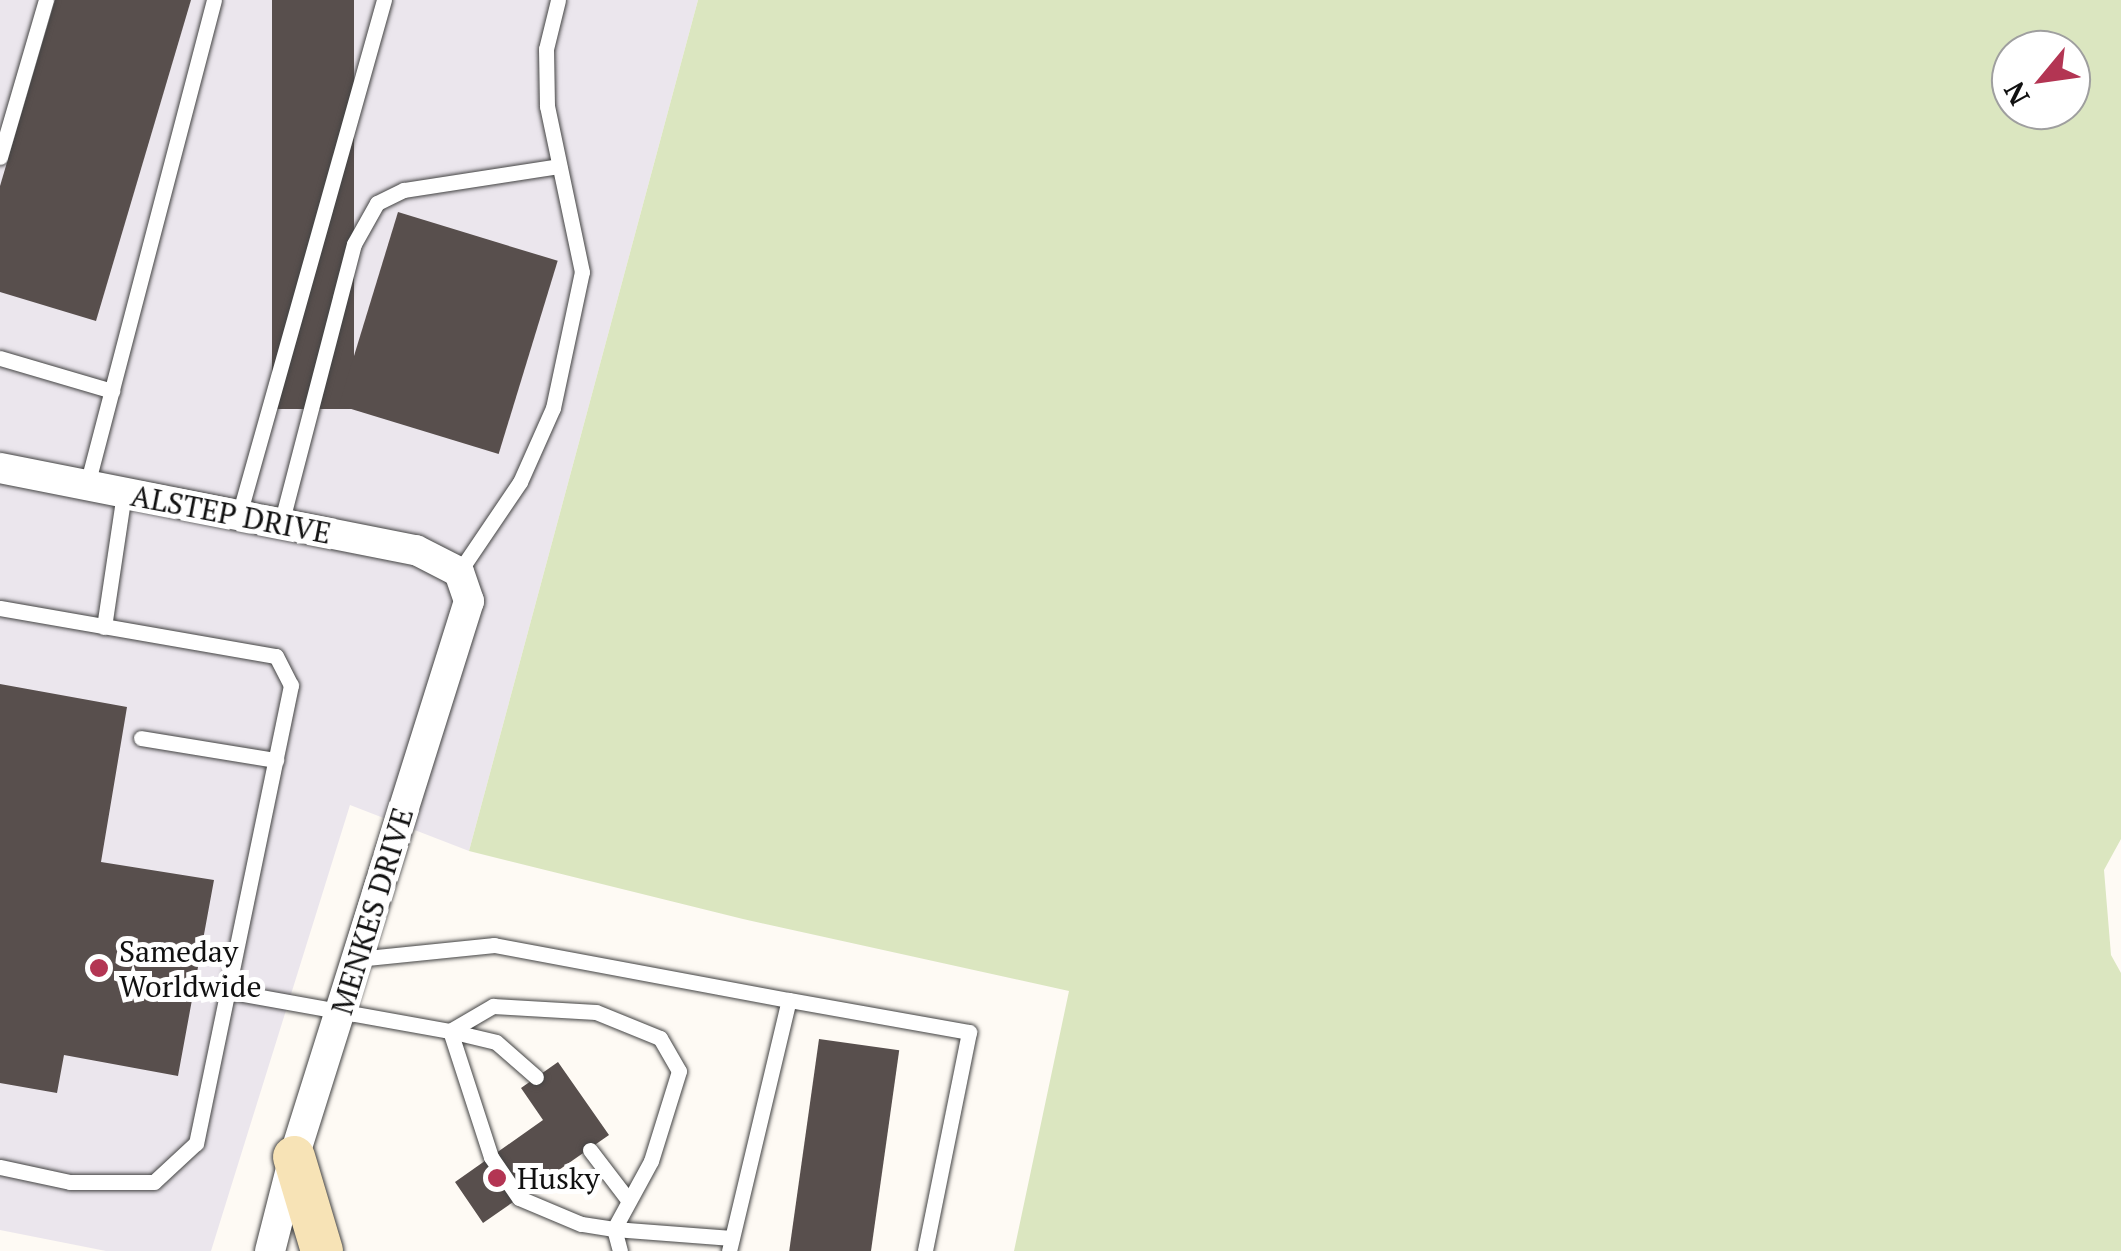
<!DOCTYPE html>
<html>
<head>
<meta charset="utf-8">
<style>
	body { margin:0 }
	#map { position:relative; width:2121px; height:1251px; overflow:hidden; background:#fefaf4; font-family:"PT Serif",serif }
	div>[style] { position:absolute }
	[style*='--x'] { left:calc(var(--x)*1px); top:calc(var(--y)*1px); width:calc(var(--w)*1px); rotate:calc(var(--a)*1deg) }
	.industrial>* { inset:0; background:#ebe6ed }
	.green>* { inset:0; background:#dbe6c0 }
	.building>* { inset:0; background:#584f4d; transform-origin:0 0 }
	.roads { filter:drop-shadow(0 0 2px #434343) drop-shadow(0 0 2px #434343) }
	.lane>* { height:15px; margin:-7.5px; padding:0 7.5px; transform-origin:7.5px; border-radius:7.5px; background:#fff }
	.street>* { height:30px; margin:-15px; padding:0 15px; transform-origin:15px; border-radius:15px; background:#fff }
	.secondary>* { height:42px; margin:-21px; padding:0 21px; transform-origin:21px; border-radius:21px; background:#f7e3b6 }
	.dots>* { width:28px; height:28px; translate:-50% -50%; box-sizing:border-box; border:5px solid #fff; border-radius:50% }
	span { translate:-50% -50%; white-space:nowrap; text-align:center; line-height:1.15; -webkit-text-stroke:10px #fff; paint-order:stroke }
	.street-label { font-size:30px; color:#101010 }
	.poi-label { font-size:30px; color:#101010 }
	.left { translate:0 -50%; text-align:left }
	.north { position:absolute; left:1991px; top:30px; width:100px; height:100px; box-sizing:border-box; background:#fff; border:2px solid #9f9f9f; border-radius:50%; rotate:241deg; font-size:28px; font-weight:700; line-height:40px; text-align:center; color:#101010 }
	.north::after { content:''; display:block; margin:auto; width:35px; height:45px; background:#b33553; clip-path:polygon(50% 0,100% 100%,50% 72%,0 100%) }
</style>
</head>
<body>
<div id="map">
	<div class="industrial">
		<i style="clip-path:polygon(0 0,698px 0,469px 851px,350px 805px,211px 1251px,106px 1251px,0 1230px)"></i>
	</div>
	<div class="green">
		<i style="clip-path:polygon(evenodd,698px 0,2121px 0,2121px 839px,2104px 870px,2111px 955px,2121px 973px,2121px 1251px,1014px 1251px,1069px 991px,743px 919px,469px 851px,698px 0,2011px 50px,2071px 50px,2071px 110px,2011px 110px,2011px 50px)"></i>
	</div>
	<div class="building">
		<i style="clip-path:polygon(55px 0,191px 0,96px 321px,0 292px,0 186px)"></i>
		<i style="left:272px;top:0;width:82px;height:409px"></i>
		<i style="left:398px;top:212px;width:167px;height:202px;rotate:17deg"></i>
		<i style="clip-path:polygon(0 684px,127px 707px,101px 862px,214px 880px,178px 1076px,64px 1055px,57px 1093px,0 1083px)"></i>
		<i style="left:819px;top:1039px;width:81px;height:216px;rotate:8deg"></i>
		<i style="clip-path:polygon(558px 1062px,609px 1135px,483px 1223px,455px 1182px,543px 1120px,521px 1088px)"></i>
	</div>
	<div class="roads">
		<div class="lane">
			<i style="--x:0;--y:157;--w:164;--a:-73.7"></i>
			<i style="--x:0;--y:358;--w:117;--a:16.4"></i>
			<i style="--x:87;--y:485;--w:501;--a:-75.33"></i>
			<i style="--x:239;--y:515;--w:535;--a:-74.28"></i>
			<i style="--x:281;--y:524;--w:289;--a:-75.4"></i>
			<i style="--x:354;--y:244;--w:47;--a:-60.7"></i>
			<i style="--x:377;--y:203;--w:30;--a:-26"></i>
			<i style="--x:404;--y:190;--w:157;--a:-8.8"></i>
			<i style="--x:459;--y:572;--w:109;--a:-55.9"></i>
			<i style="--x:520;--y:482;--w:81;--a:-66"></i>
			<i style="--x:553;--y:408;--w:139;--a:-78"></i>
			<i style="--x:582;--y:272;--w:170;--a:-101.9"></i>
			<i style="--x:547;--y:106;--w:57;--a:-91"></i>
			<i style="--x:546;--y:49;--w:50;--a:-76.2"></i>
			<i style="--x:0;--y:608;--w:280;--a:9.9"></i>
			<i style="--x:276;--y:656;--w:33;--a:63"></i>
			<i style="--x:291;--y:685;--w:468;--a:101.7"></i>
			<i style="--x:196;--y:1143;--w:57;--a:137.1"></i>
			<i style="--x:154;--y:1182;--w:84;--a:180"></i>
			<i style="--x:70;--y:1182;--w:72;--a:-167.9"></i>
			<i style="--x:104;--y:627;--w:135;--a:-81.5"></i>
			<i style="--x:141;--y:738;--w:137;--a:9.3"></i>
			<i style="--x:357;--y:959;--w:138;--a:-5.8"></i>
			<i style="--x:494;--y:945;--w:300;--a:10.6"></i>
			<i style="--x:227;--y:991;--w:227;--a:10.2"></i>
			<i style="--x:450;--y:1031;--w:50;--a:-30.2"></i>
			<i style="--x:493;--y:1006;--w:103;--a:3.3"></i>
			<i style="--x:596;--y:1012;--w:69;--a:22.1"></i>
			<i style="--x:660;--y:1038;--w:38;--a:60"></i>
			<i style="--x:679;--y:1071;--w:94;--a:107.3"></i>
			<i style="--x:651;--y:1161;--w:77;--a:118.6"></i>
			<i style="--x:614;--y:1229;--w:33;--a:-171"></i>
			<i style="--x:581;--y:1224;--w:67;--a:-157.2"></i>
			<i style="--x:519;--y:1198;--w:50;--a:-124.3"></i>
			<i style="--x:491;--y:1157;--w:133;--a:-108"></i>
			<i style="--x:450;--y:1031;--w:47;--a:13.4"></i>
			<i style="--x:496;--y:1042;--w:53;--a:41.2"></i>
			<i style="--x:590;--y:1150;--w:64;--a:52.6"></i>
			<i style="--x:620;--y:1251;--w:23;--a:-105"></i>
			<i style="--x:614;--y:1229;--w:118;--a:4.4"></i>
			<i style="--x:729;--y:1251;--w:258;--a:-76.6"></i>
			<i style="--x:789;--y:1000;--w:183;--a:10.1"></i>
			<i style="--x:969;--y:1032;--w:223;--a:101.4"></i>
		</div>
		<div class="street">
			<i style="--x:0;--y:468;--w:424;--a:11.2"></i>
			<i style="--x:416;--y:550;--w:48;--a:27.1"></i>
			<i style="--x:459;--y:572;--w:31;--a:71"></i>
			<i style="--x:469;--y:601;--w:583;--a:107.47"></i>
			<i style="--x:294;--y:1157;--w:97;--a:104.3"></i>
		</div>
		<div class="secondary">
			<i style="--x:294;--y:1157;--w:98;--a:73.4"></i>
		</div>
	</div>
	<div class="dots">
		<i style="left:99px;top:968px;background:#b33553"></i>
		<i style="left:497px;top:1178px;background:#b33553"></i>
	</div>
	<div class="street-label">
		<span style="left:231px;top:514px;rotate:11deg">ALSTEP DRIVE</span>
		<span style="left:372px;top:911px;rotate:-73deg">MENKES DRIVE</span>
	</div>
	<div class="poi-label">
		<span class="left" style="left:119px;top:968px">Sameday<br>Worldwide</span>
		<span class="left" style="left:517px;top:1178px">Husky</span>
	</div>
	<div class="north">N</div>
</div>
</body>
</html>
